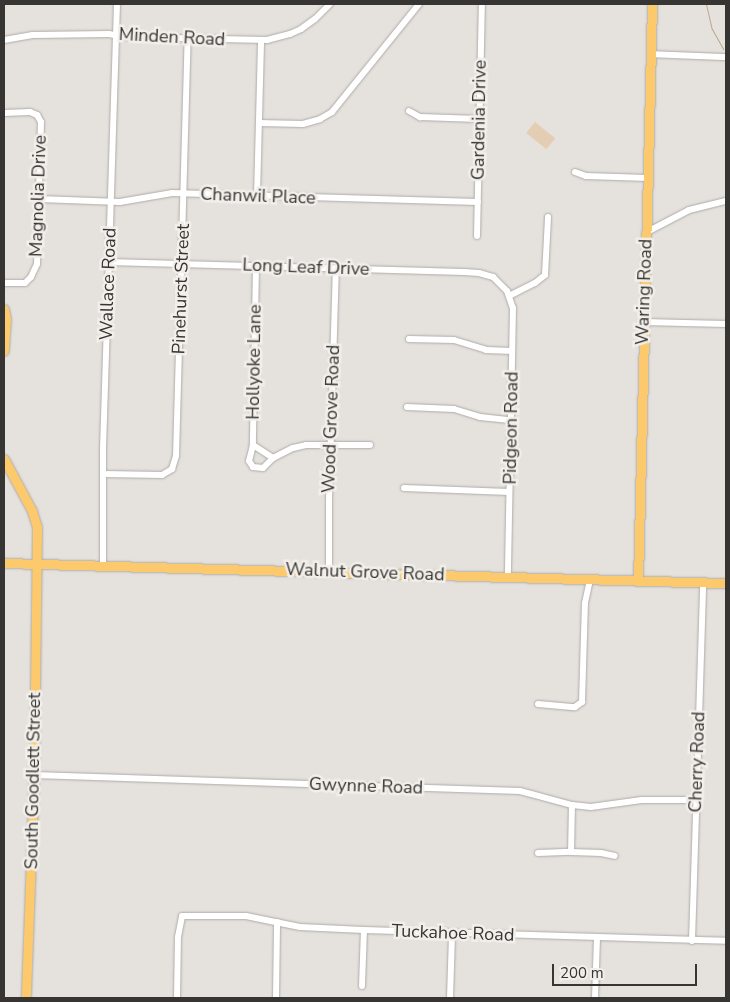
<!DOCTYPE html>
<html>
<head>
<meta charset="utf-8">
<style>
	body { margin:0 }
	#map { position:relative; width:730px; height:1002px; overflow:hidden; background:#e5e1dd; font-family:"Nunito Sans",sans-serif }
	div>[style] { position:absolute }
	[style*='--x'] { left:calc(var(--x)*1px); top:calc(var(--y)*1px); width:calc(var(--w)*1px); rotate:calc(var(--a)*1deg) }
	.green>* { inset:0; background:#e4ceb3; transform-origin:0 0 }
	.stream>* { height:1px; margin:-0.5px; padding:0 0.5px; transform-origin:0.5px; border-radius:0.5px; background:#bda68b }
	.roads { filter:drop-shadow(0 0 1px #afaba7) drop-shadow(0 0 1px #afaba7) }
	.minor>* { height:6px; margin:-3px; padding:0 3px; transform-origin:3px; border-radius:3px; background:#fff }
	.major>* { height:9px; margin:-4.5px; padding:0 4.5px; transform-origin:4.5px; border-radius:4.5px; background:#fdc96d }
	span { translate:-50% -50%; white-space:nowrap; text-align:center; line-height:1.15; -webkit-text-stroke:5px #f2efea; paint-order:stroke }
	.street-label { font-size:18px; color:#363533 }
	.frame { position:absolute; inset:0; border:5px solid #363533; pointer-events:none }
	.scale { position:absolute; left:552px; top:964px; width:145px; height:22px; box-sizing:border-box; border:2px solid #363533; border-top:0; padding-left:6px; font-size:15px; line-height:18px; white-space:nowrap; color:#363533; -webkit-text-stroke:4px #f2efea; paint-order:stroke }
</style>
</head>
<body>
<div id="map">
	<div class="green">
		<i style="left:535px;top:122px;width:26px;height:14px;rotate:39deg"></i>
	</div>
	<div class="stream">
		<i style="--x:706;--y:4;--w:26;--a:77"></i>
		<i style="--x:712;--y:29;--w:23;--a:61"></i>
	</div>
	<div class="roads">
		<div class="minor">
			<i style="--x:4;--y:40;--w:29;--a:-10"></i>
			<i style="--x:33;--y:35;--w:76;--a:-0.8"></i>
			<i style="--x:109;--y:34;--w:15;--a:11"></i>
			<i style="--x:124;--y:37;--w:143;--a:1.2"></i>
			<i style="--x:267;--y:40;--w:24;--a:-15"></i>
			<i style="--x:290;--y:34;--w:12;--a:-24"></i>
			<i style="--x:301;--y:29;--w:17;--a:-36"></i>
			<i style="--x:315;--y:19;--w:21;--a:-45"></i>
			<i style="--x:651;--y:54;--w:75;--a:2.3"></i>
			<i style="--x:409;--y:111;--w:13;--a:29"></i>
			<i style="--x:420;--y:117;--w:59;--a:1.9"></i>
			<i style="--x:4;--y:113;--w:26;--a:-2"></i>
			<i style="--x:30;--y:112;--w:8;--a:23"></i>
			<i style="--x:259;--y:123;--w:44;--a:1.3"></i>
			<i style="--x:303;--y:124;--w:18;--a:-16"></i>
			<i style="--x:320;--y:119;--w:14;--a:-30"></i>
			<i style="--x:332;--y:112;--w:139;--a:-51.1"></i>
			<i style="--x:575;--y:172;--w:12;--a:20"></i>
			<i style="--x:586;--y:176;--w:62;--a:1.8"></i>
			<i style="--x:257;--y:196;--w:156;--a:-88.5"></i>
			<i style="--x:39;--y:199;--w:81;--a:2.1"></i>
			<i style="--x:120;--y:202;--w:53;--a:-9.8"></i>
			<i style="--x:172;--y:193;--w:306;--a:1.7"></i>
			<i style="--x:647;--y:232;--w:47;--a:-27.6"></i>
			<i style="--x:689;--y:210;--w:38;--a:-14"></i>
			<i style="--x:477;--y:236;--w:232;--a:-88.8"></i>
			<i style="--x:109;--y:262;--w:355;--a:1.6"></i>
			<i style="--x:464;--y:272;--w:15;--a:4"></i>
			<i style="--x:479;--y:273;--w:15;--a:16"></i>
			<i style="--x:493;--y:277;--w:20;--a:45"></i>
			<i style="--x:507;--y:291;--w:18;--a:71"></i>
			<i style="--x:513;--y:308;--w:268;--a:91.1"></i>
			<i style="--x:256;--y:265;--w:180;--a:91"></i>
			<i style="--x:253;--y:445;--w:24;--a:33"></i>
			<i style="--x:273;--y:458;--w:22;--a:-27"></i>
			<i style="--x:293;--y:448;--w:13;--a:-13"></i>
			<i style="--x:306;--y:445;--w:64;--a:0"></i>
			<i style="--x:4;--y:283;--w:21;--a:0"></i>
			<i style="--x:25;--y:283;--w:8;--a:-45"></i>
			<i style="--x:31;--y:277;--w:14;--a:-65"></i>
			<i style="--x:37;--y:264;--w:142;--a:-88.4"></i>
			<i style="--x:41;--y:122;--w:8;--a:-120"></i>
			<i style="--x:509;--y:296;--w:29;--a:-27"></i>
			<i style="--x:535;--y:283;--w:13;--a:-39"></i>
			<i style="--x:545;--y:275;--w:58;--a:-87"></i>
			<i style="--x:644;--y:322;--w:82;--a:1.4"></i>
			<i style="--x:409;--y:339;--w:45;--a:1.3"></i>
			<i style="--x:454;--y:340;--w:34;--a:17"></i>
			<i style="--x:486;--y:350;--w:26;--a:2"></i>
			<i style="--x:407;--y:407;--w:47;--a:2.4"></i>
			<i style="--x:454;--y:409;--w:27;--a:17"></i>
			<i style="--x:480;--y:417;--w:30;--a:6"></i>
			<i style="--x:253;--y:445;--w:16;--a:104"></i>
			<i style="--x:249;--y:461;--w:7;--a:56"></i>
			<i style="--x:253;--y:467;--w:10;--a:6"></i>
			<i style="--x:263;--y:468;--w:14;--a:-45"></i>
			<i style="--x:104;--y:474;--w:58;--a:1"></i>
			<i style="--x:162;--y:475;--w:12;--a:-31"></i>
			<i style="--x:172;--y:469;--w:14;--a:-73"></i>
			<i style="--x:176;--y:456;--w:417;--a:-88.4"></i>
			<i style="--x:404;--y:488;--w:105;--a:2.2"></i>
			<i style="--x:103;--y:564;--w:115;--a:-90"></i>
			<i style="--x:103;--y:449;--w:445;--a:-88.2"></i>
			<i style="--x:329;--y:571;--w:71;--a:-90"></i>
			<i style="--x:329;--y:500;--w:232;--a:-88.3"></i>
			<i style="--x:538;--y:704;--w:37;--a:5"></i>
			<i style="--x:575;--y:707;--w:9;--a:-36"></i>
			<i style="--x:582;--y:702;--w:99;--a:-88.3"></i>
			<i style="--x:585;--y:603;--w:25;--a:-78"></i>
			<i style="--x:34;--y:775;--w:486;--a:1.9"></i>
			<i style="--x:520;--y:791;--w:54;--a:15.1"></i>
			<i style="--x:572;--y:805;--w:19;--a:6"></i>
			<i style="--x:591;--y:807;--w:51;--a:-7.8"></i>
			<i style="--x:642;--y:800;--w:54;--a:0"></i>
			<i style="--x:571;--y:852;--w:47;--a:-88.8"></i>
			<i style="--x:538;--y:853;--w:33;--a:-2"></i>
			<i style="--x:571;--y:852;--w:30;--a:2"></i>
			<i style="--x:601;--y:853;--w:14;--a:12"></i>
			<i style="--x:692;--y:941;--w:359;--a:-88.2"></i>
			<i style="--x:362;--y:986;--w:56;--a:-88"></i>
			<i style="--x:177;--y:998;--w:61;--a:-89.1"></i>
			<i style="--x:178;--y:937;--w:21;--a:-79"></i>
			<i style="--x:182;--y:916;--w:64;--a:0"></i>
			<i style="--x:246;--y:916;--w:55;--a:11.5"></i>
			<i style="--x:300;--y:927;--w:64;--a:2.7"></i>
			<i style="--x:364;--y:930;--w:362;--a:1.7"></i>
			<i style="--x:276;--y:998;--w:76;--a:-89.2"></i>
			<i style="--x:450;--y:998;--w:65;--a:-88.2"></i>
			<i style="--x:595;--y:998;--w:60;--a:-88.1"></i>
		</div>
		<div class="major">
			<i style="--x:4;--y:309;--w:10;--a:79"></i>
			<i style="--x:6;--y:319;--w:32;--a:94"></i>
			<i style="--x:4;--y:459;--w:59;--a:61.7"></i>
			<i style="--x:32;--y:511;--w:17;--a:73"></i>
			<i style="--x:37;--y:527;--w:248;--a:90.7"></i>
			<i style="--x:34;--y:775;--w:223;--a:92.1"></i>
			<i style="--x:4;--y:563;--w:722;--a:1.59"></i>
			<i style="--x:638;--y:581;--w:577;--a:-88.61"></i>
		</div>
	</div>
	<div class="street-label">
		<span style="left:172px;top:37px;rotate:3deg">Minden Road</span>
		<span style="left:479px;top:120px;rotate:-89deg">Gardenia Drive</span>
		<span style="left:38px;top:196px;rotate:-88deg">Magnolia Drive</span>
		<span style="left:258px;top:196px;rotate:2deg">Chanwil Place</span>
		<span style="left:306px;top:267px;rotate:2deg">Long Leaf Drive</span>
		<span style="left:108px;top:284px;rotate:-88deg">Wallace Road</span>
		<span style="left:181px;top:289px;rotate:-88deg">Pinehurst Street</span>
		<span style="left:644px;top:292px;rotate:-88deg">Waring Road</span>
		<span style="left:254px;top:362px;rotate:-89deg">Hollyoke Lane</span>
		<span style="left:331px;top:419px;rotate:-88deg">Wood Grove Road</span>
		<span style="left:511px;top:428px;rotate:-89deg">Pidgeon Road</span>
		<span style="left:365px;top:572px;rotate:2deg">Walnut Grove Road</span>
		<span style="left:697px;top:762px;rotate:-88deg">Cherry Road</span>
		<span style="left:33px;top:781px;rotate:-89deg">South Goodlett Street</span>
		<span style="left:366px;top:786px;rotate:2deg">Gwynne Road</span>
		<span style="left:453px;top:933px;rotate:2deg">Tuckahoe Road</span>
	</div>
	<div class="frame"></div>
	<div class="scale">200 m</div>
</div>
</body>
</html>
